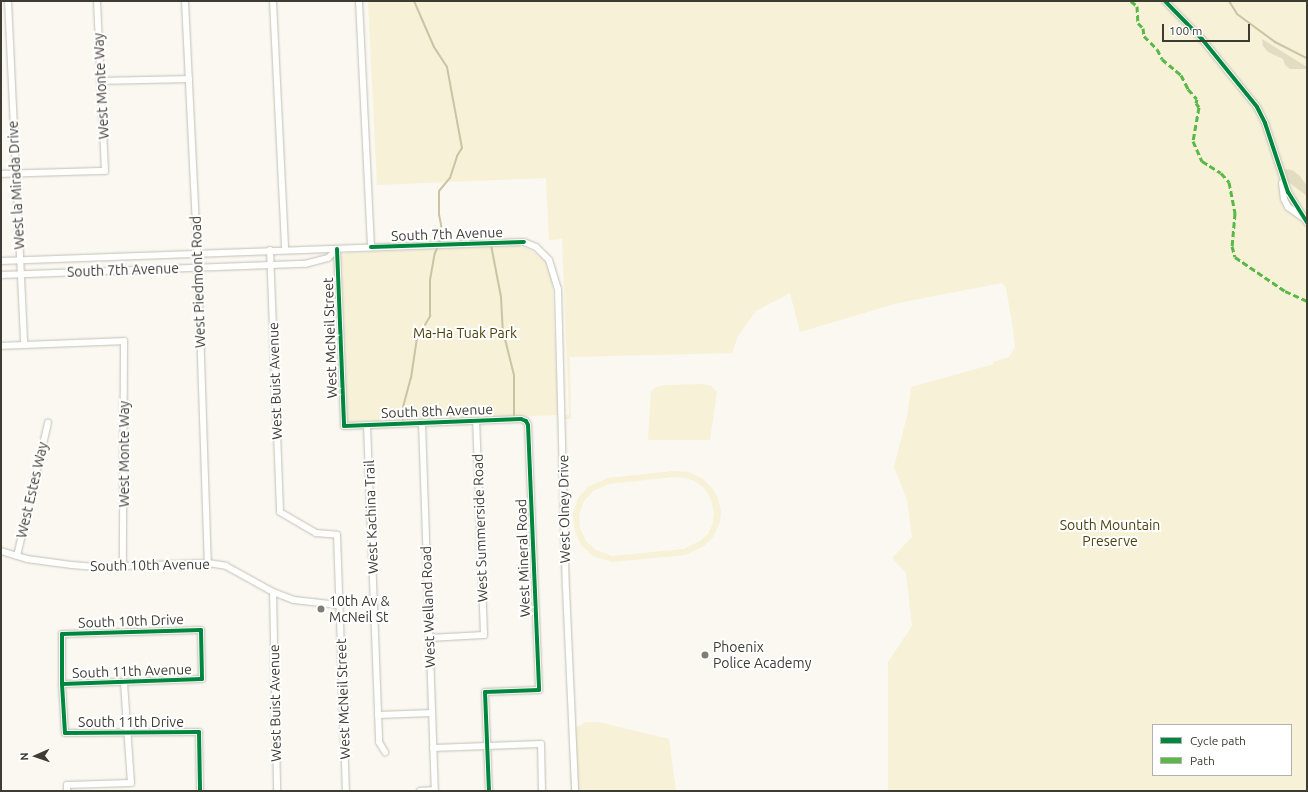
<!DOCTYPE html>
<html>
<head>
<meta charset="utf-8">
<style>
	body { margin:0 }
	#map { position:relative; width:1308px; height:792px; overflow:hidden; background:#faf8f0; font-family:Ubuntu,sans-serif }
	div>[style] { position:absolute }
	[style*='--x'] { left:calc(var(--x)*1px); top:calc(var(--y)*1px); width:calc(var(--w)*1px); rotate:calc(var(--a)*1deg) }
	.green>* { inset:0; background:#f6f1d7 }
	.forest>* { inset:0; background:#e2ddc1 }
	.stream>* { height:2px; margin:-1px; padding:0 1px; transform-origin:1px; border-radius:1px; background:#cac4a3 }
	.roads { filter:drop-shadow(0 0 1px #c2c0b8) drop-shadow(0 0 1px #c2c0b8) }
	.minor>* { height:6px; margin:-3px; padding:0 3px; transform-origin:3px; border-radius:3px; background:#fefefd }
	.quiet>* { height:3px; margin-top:-1.5px; transform-origin:0; background:repeating-linear-gradient(90deg,#58b947 0 6px,transparent 0 9px) }
	.cycleway>* { height:4px; margin:-2px; padding:0 2px; transform-origin:2px; border-radius:2px; background:#00873e }
	.dots>* { width:11px; height:11px; translate:-50% -50%; box-sizing:border-box; border:2px solid #fff; border-radius:50% }
	span { translate:-50% -50%; white-space:nowrap; text-align:center; line-height:1.15; -webkit-text-stroke:4px #fff; paint-order:stroke }
	.street-label { font-size:14px; color:#3d3c33 }
	.park-label { font-size:14px; color:#4c420b }
	.poi-label { font-size:14px; color:#3d3c33 }
	.left { translate:0 -50%; text-align:left }
	.frame { position:absolute; inset:0; border:2px solid #3d3c33; pointer-events:none }
	.legend { position:absolute; left:1152px; top:724px; width:140px; height:52px; box-sizing:border-box; background:#fff; border:1px solid #b1b1ad; margin:0; padding:5px 7px; list-style:none; font-size:12px; color:#3d3c33 }
	.legend li { display:flex; align-items:center; gap:8px; height:20px }
	.legend b { width:20px; border:1px solid #b1b1ad }
	.north { position:absolute; left:16px; top:736px; width:40px; height:40px; -webkit-text-stroke:3px #fff; paint-order:stroke; rotate:268deg; font-size:11px; font-weight:700; line-height:16px; text-align:center; color:#3d3c33 }
	.north::after { content:''; display:block; margin:auto; width:14px; height:18px; background:#3d3c33; clip-path:polygon(50% 0,100% 100%,50% 72%,0 100%) }
	.scale { position:absolute; left:1162px; top:24px; width:88px; height:18px; box-sizing:border-box; border:2px solid #3d3c33; border-top:0; padding-left:5px; font-size:12px; line-height:14px; white-space:nowrap; color:#3d3c33; -webkit-text-stroke:3px #fff; paint-order:stroke }
</style>
</head>
<body>
<div id="map">
	<div class="green">
		<i style="clip-path:polygon(evenodd,368px 1px,1307px 1px,1307px 791px,888px 791px,888px 662px,912px 626px,906px 573px,892px 558px,912px 537px,907px 500px,894px 467px,908px 412px,911px 387px,994px 364px,993px 362px,1009px 357px,1015px 347px,1013px 329px,1006px 288px,1002px 283px,898px 303px,800px 332px,790px 293px,756px 311px,738px 336px,732px 353px,570px 357px,571px 419px,564px 419px,575px 728px,586px 722px,598px 722px,669px 739px,676px 791px,571px 791px,562px 417px,569px 414px,562px 239px,549px 240px,546px 178px,377px 185px,368px 1px,1153px 725px,1291px 725px,1291px 775px,1153px 775px,1153px 725px)"></i>
		<i style="clip-path:polygon(517px 246px,526px 248px,540px 256px,546px 263px,552px 276px,558px 415px,351px 422px,347px 421px,341px 256px,346px 253px)"></i>
		<i style="clip-path:polygon(702px 384px,711px 386px,717px 392px,710px 440px,648px 440px,651px 391px,656px 387px,666px 385px)"></i>
		<i style="clip-path:polygon(evenodd,673px 471px,688px 472px,702px 478px,711px 487px,718px 498px,721px 511px,720px 522px,713px 537px,704px 546px,685px 555px,612px 562px,593px 556px,581px 545px,575px 532px,573px 514px,578px 498px,588px 487px,608px 478px,673px 471px,673px 477px,686px 478px,695px 481px,703px 487px,711px 499px,714px 512px,713px 523px,708px 534px,700px 541px,684px 549px,612px 556px,596px 550px,586px 541px,580px 528px,579px 515px,584px 501px,593px 491px,609px 484px,673px 477px)"></i>
	</div>
	<div class="forest">
		<i style="clip-path:polygon(1262px 39px,1307px 67px,1307px 69px,1290px 69px,1285px 65px,1283px 59px,1268px 52px,1263px 46px)"></i>
		<i style="clip-path:polygon(1284px 169px,1292px 170px,1300px 176px,1307px 186px,1307px 196px,1287px 181px)"></i>
	</div>
	<div class="stream">
		<i style="--x:1229;--y:1;--w:15;--a:58"></i>
		<i style="--x:1237;--y:14;--w:47;--a:36.4"></i>
		<i style="--x:1275;--y:42;--w:36;--a:27"></i>
		<i style="--x:491;--y:245;--w:53;--a:79.1"></i>
		<i style="--x:501;--y:297;--w:34;--a:87"></i>
		<i style="--x:503;--y:331;--w:45;--a:76"></i>
		<i style="--x:514;--y:375;--w:43;--a:90"></i>
		<i style="--x:403;--y:422;--w:15;--a:-90"></i>
		<i style="--x:403;--y:407;--w:30;--a:-75"></i>
		<i style="--x:411;--y:378;--w:40;--a:-81.5"></i>
		<i style="--x:417;--y:338;--w:26;--a:-59"></i>
		<i style="--x:430;--y:316;--w:36;--a:-90"></i>
		<i style="--x:430;--y:280;--w:27;--a:-80"></i>
		<i style="--x:435;--y:253;--w:20;--a:-66"></i>
		<i style="--x:443;--y:235;--w:20;--a:-101"></i>
		<i style="--x:439;--y:215;--w:24;--a:-90"></i>
		<i style="--x:439;--y:191;--w:17;--a:-50"></i>
		<i style="--x:450;--y:178;--w:23;--a:-72"></i>
		<i style="--x:457;--y:156;--w:9;--a:-58"></i>
		<i style="--x:462;--y:148;--w:82;--a:-100.5"></i>
		<i style="--x:447;--y:67;--w:24;--a:-123"></i>
		<i style="--x:434;--y:47;--w:50;--a:-113.5"></i>
	</div>
	<div class="roads">
		<div class="minor">
			<i style="--x:8;--y:1;--w:344;--a:87.3"></i>
			<i style="--x:185;--y:1;--w:266;--a:87.2"></i>
			<i style="--x:198;--y:267;--w:296;--a:88.1"></i>
			<i style="--x:273;--y:1;--w:249;--a:87.2"></i>
			<i style="--x:359;--y:1;--w:246;--a:87.2"></i>
			<i style="--x:1165;--y:1;--w:53;--a:45.8"></i>
			<i style="--x:1202;--y:39;--w:87;--a:51"></i>
			<i style="--x:1257;--y:107;--w:18;--a:63"></i>
			<i style="--x:1265;--y:123;--w:73;--a:71.6"></i>
			<i style="--x:1288;--y:192;--w:36;--a:58"></i>
			<i style="--x:100;--y:81;--w:89;--a:-1.3"></i>
			<i style="--x:1;--y:174;--w:104;--a:-1.7"></i>
			<i style="--x:105;--y:171;--w:170;--a:-92.7"></i>
			<i style="--x:1282;--y:183;--w:16;--a:83"></i>
			<i style="--x:1284;--y:199;--w:9;--a:63"></i>
			<i style="--x:1288;--y:207;--w:22;--a:36"></i>
			<i style="--x:337;--y:249;--w:177;--a:87.7"></i>
			<i style="--x:344;--y:426;--w:177;--a:-2.3"></i>
			<i style="--x:521;--y:419;--w:5;--a:22"></i>
			<i style="--x:526;--y:421;--w:4;--a:63"></i>
			<i style="--x:528;--y:425;--w:265;--a:87.6"></i>
			<i style="--x:539;--y:690;--w:54;--a:177.9"></i>
			<i style="--x:485;--y:692;--w:99;--a:87.7"></i>
			<i style="--x:270;--y:250;--w:262;--a:87.8"></i>
			<i style="--x:280;--y:512;--w:42;--a:30.3"></i>
			<i style="--x:316;--y:533;--w:21;--a:5"></i>
			<i style="--x:337;--y:535;--w:256;--a:88"></i>
			<i style="--x:1;--y:261;--w:523;--a:-2.08"></i>
			<i style="--x:524;--y:242;--w:13;--a:23"></i>
			<i style="--x:536;--y:247;--w:18;--a:45"></i>
			<i style="--x:549;--y:260;--w:30;--a:73"></i>
			<i style="--x:558;--y:289;--w:300;--a:88.5"></i>
			<i style="--x:566;--y:589;--w:202;--a:87.4"></i>
			<i style="--x:1;--y:275;--w:304;--a:-2.1"></i>
			<i style="--x:305;--y:264;--w:24;--a:-15"></i>
			<i style="--x:328;--y:258;--w:13;--a:-45"></i>
			<i style="--x:1;--y:346;--w:123;--a:-2.3"></i>
			<i style="--x:124;--y:341;--w:225;--a:90.3"></i>
			<i style="--x:422;--y:423;--w:368;--a:88"></i>
			<i style="--x:367;--y:425;--w:317;--a:87.8"></i>
			<i style="--x:379;--y:742;--w:12;--a:59"></i>
			<i style="--x:1;--y:551;--w:27;--a:17"></i>
			<i style="--x:27;--y:559;--w:45;--a:7.6"></i>
			<i style="--x:72;--y:565;--w:24;--a:5"></i>
			<i style="--x:96;--y:567;--w:112;--a:-2"></i>
			<i style="--x:208;--y:563;--w:18;--a:9"></i>
			<i style="--x:226;--y:566;--w:54;--a:29"></i>
			<i style="--x:273;--y:592;--w:22;--a:21"></i>
			<i style="--x:294;--y:600;--w:45;--a:6.3"></i>
			<i style="--x:17;--y:556;--w:137;--a:-76.9"></i>
			<i style="--x:273;--y:592;--w:199;--a:88.8"></i>
			<i style="--x:429;--y:638;--w:55;--a:-3.1"></i>
			<i style="--x:484;--y:635;--w:214;--a:-92.1"></i>
			<i style="--x:62;--y:684;--w:140;--a:-2"></i>
			<i style="--x:202;--y:679;--w:49;--a:-91.2"></i>
			<i style="--x:201;--y:630;--w:139;--a:178.4"></i>
			<i style="--x:62;--y:634;--w:50;--a:90"></i>
			<i style="--x:62;--y:684;--w:49;--a:86.5"></i>
			<i style="--x:65;--y:733;--w:134;--a:-0.4"></i>
			<i style="--x:199;--y:732;--w:59;--a:89"></i>
			<i style="--x:378;--y:715;--w:54;--a:-2.1"></i>
			<i style="--x:433;--y:748;--w:108;--a:-2.1"></i>
			<i style="--x:541;--y:744;--w:47;--a:88.8"></i>
			<i style="--x:67;--y:791;--w:6;--a:-90"></i>
			<i style="--x:67;--y:785;--w:64;--a:-1.8"></i>
			<i style="--x:131;--y:783;--w:100;--a:-94"></i>
			<i style="--x:420;--y:791;--w:15;--a:-4"></i>
		</div>
	</div>
	<div class="quiet">
		<i style="--x:1131;--y:1;--w:8;--a:40"></i>
		<i style="--x:1137;--y:6;--w:17;--a:87"></i>
		<i style="--x:1138;--y:23;--w:7;--a:45"></i>
		<i style="--x:1143;--y:28;--w:8;--a:83"></i>
		<i style="--x:1144;--y:36;--w:18;--a:45"></i>
		<i style="--x:1157;--y:49;--w:11;--a:63"></i>
		<i style="--x:1162;--y:59;--w:25;--a:40"></i>
		<i style="--x:1181;--y:75;--w:16;--a:63"></i>
		<i style="--x:1188;--y:89;--w:13;--a:48"></i>
		<i style="--x:1197;--y:99;--w:4;--a:104"></i>
		<i style="--x:1196;--y:103;--w:5;--a:53"></i>
		<i style="--x:1199;--y:107;--w:35;--a:100"></i>
		<i style="--x:1193;--y:141;--w:22;--a:66"></i>
		<i style="--x:1202;--y:161;--w:22;--a:32"></i>
		<i style="--x:1221;--y:173;--w:12;--a:48"></i>
		<i style="--x:1229;--y:182;--w:32;--a:79"></i>
		<i style="--x:1235;--y:213;--w:33;--a:95"></i>
		<i style="--x:1232;--y:246;--w:11;--a:75"></i>
		<i style="--x:1235;--y:257;--w:60;--a:34.2"></i>
		<i style="--x:1285;--y:291;--w:24;--a:24"></i>
	</div>
	<div class="cycleway">
		<i style="--x:1165;--y:1;--w:53;--a:45.8"></i>
		<i style="--x:1202;--y:39;--w:87;--a:51"></i>
		<i style="--x:1257;--y:107;--w:18;--a:63"></i>
		<i style="--x:1265;--y:123;--w:73;--a:71.6"></i>
		<i style="--x:1288;--y:192;--w:36;--a:58"></i>
		<i style="--x:371;--y:247;--w:153;--a:-1.9"></i>
		<i style="--x:337;--y:249;--w:177;--a:87.7"></i>
		<i style="--x:344;--y:426;--w:177;--a:-2.3"></i>
		<i style="--x:521;--y:419;--w:5;--a:22"></i>
		<i style="--x:526;--y:421;--w:4;--a:63"></i>
		<i style="--x:528;--y:425;--w:265;--a:87.6"></i>
		<i style="--x:539;--y:690;--w:54;--a:177.9"></i>
		<i style="--x:485;--y:692;--w:99;--a:87.7"></i>
		<i style="--x:62;--y:684;--w:140;--a:-2"></i>
		<i style="--x:202;--y:679;--w:49;--a:-91.2"></i>
		<i style="--x:201;--y:630;--w:139;--a:178.4"></i>
		<i style="--x:62;--y:634;--w:50;--a:90"></i>
		<i style="--x:62;--y:684;--w:49;--a:86.5"></i>
		<i style="--x:65;--y:733;--w:134;--a:-0.4"></i>
		<i style="--x:199;--y:732;--w:59;--a:89"></i>
	</div>
	<div class="dots">
		<i style="left:321px;top:609px;background:#7f7e75"></i>
		<i style="left:705px;top:655px;background:#7f7e75"></i>
	</div>
	<div class="street-label">
		<span style="left:101px;top:86px;rotate:-93deg">West Monte Way</span>
		<span style="left:16px;top:185px;rotate:-93deg">West la Mirada Drive</span>
		<span style="left:447px;top:234px;rotate:-2deg">South 7th Avenue</span>
		<span style="left:123px;top:270px;rotate:-2deg">South 7th Avenue</span>
		<span style="left:198px;top:282px;rotate:-92deg">West Piedmont Road</span>
		<span style="left:330px;top:338px;rotate:-92deg">West McNeil Street</span>
		<span style="left:275px;top:381px;rotate:-92deg">West Buist Avenue</span>
		<span style="left:437px;top:411px;rotate:-2deg">South 8th Avenue</span>
		<span style="left:124px;top:454px;rotate:-90deg">West Monte Way</span>
		<span style="left:32px;top:490px;rotate:-77deg">West Estes Way</span>
		<span style="left:564px;top:509px;rotate:-91deg">West Olney Drive</span>
		<span style="left:371px;top:517px;rotate:-92deg">West Kachina Trail</span>
		<span style="left:480px;top:528px;rotate:-92deg">West Summerside Road</span>
		<span style="left:523px;top:558px;rotate:-92deg">West Mineral Road</span>
		<span style="left:150px;top:565px;rotate:-1deg">South 10th Avenue</span>
		<span style="left:428px;top:607px;rotate:-92deg">West Welland Road</span>
		<span style="left:131px;top:621px;rotate:-2deg">South 10th Drive</span>
		<span style="left:132px;top:671px;rotate:-2deg">South 11th Avenue</span>
		<span style="left:343px;top:699px;rotate:-92deg">West McNeil Street</span>
		<span style="left:275px;top:703px;rotate:-91deg">West Buist Avenue</span>
		<span style="left:131px;top:722px">South 11th Drive</span>
	</div>
	<div class="park-label">
		<span style="left:465px;top:333px">Ma-Ha Tuak Park</span>
		<span style="left:1110px;top:533px">South Mountain<br>Preserve</span>
	</div>
	<div class="poi-label">
		<span class="left" style="left:329px;top:609px">10th Av &amp;<br>McNeil St</span>
		<span class="left" style="left:713px;top:655px">Phoenix<br>Police Academy</span>
	</div>
	<div class="frame"></div>
	<ul class="legend">
	<li><b style="height:5px;background:#00873e"></b>Cycle path</li>
	<li><b style="height:5px;background:#58b947"></b>Path</li>
	</ul>
	<div class="north">N</div>
	<div class="scale">100 m</div>
</div>
</body>
</html>
